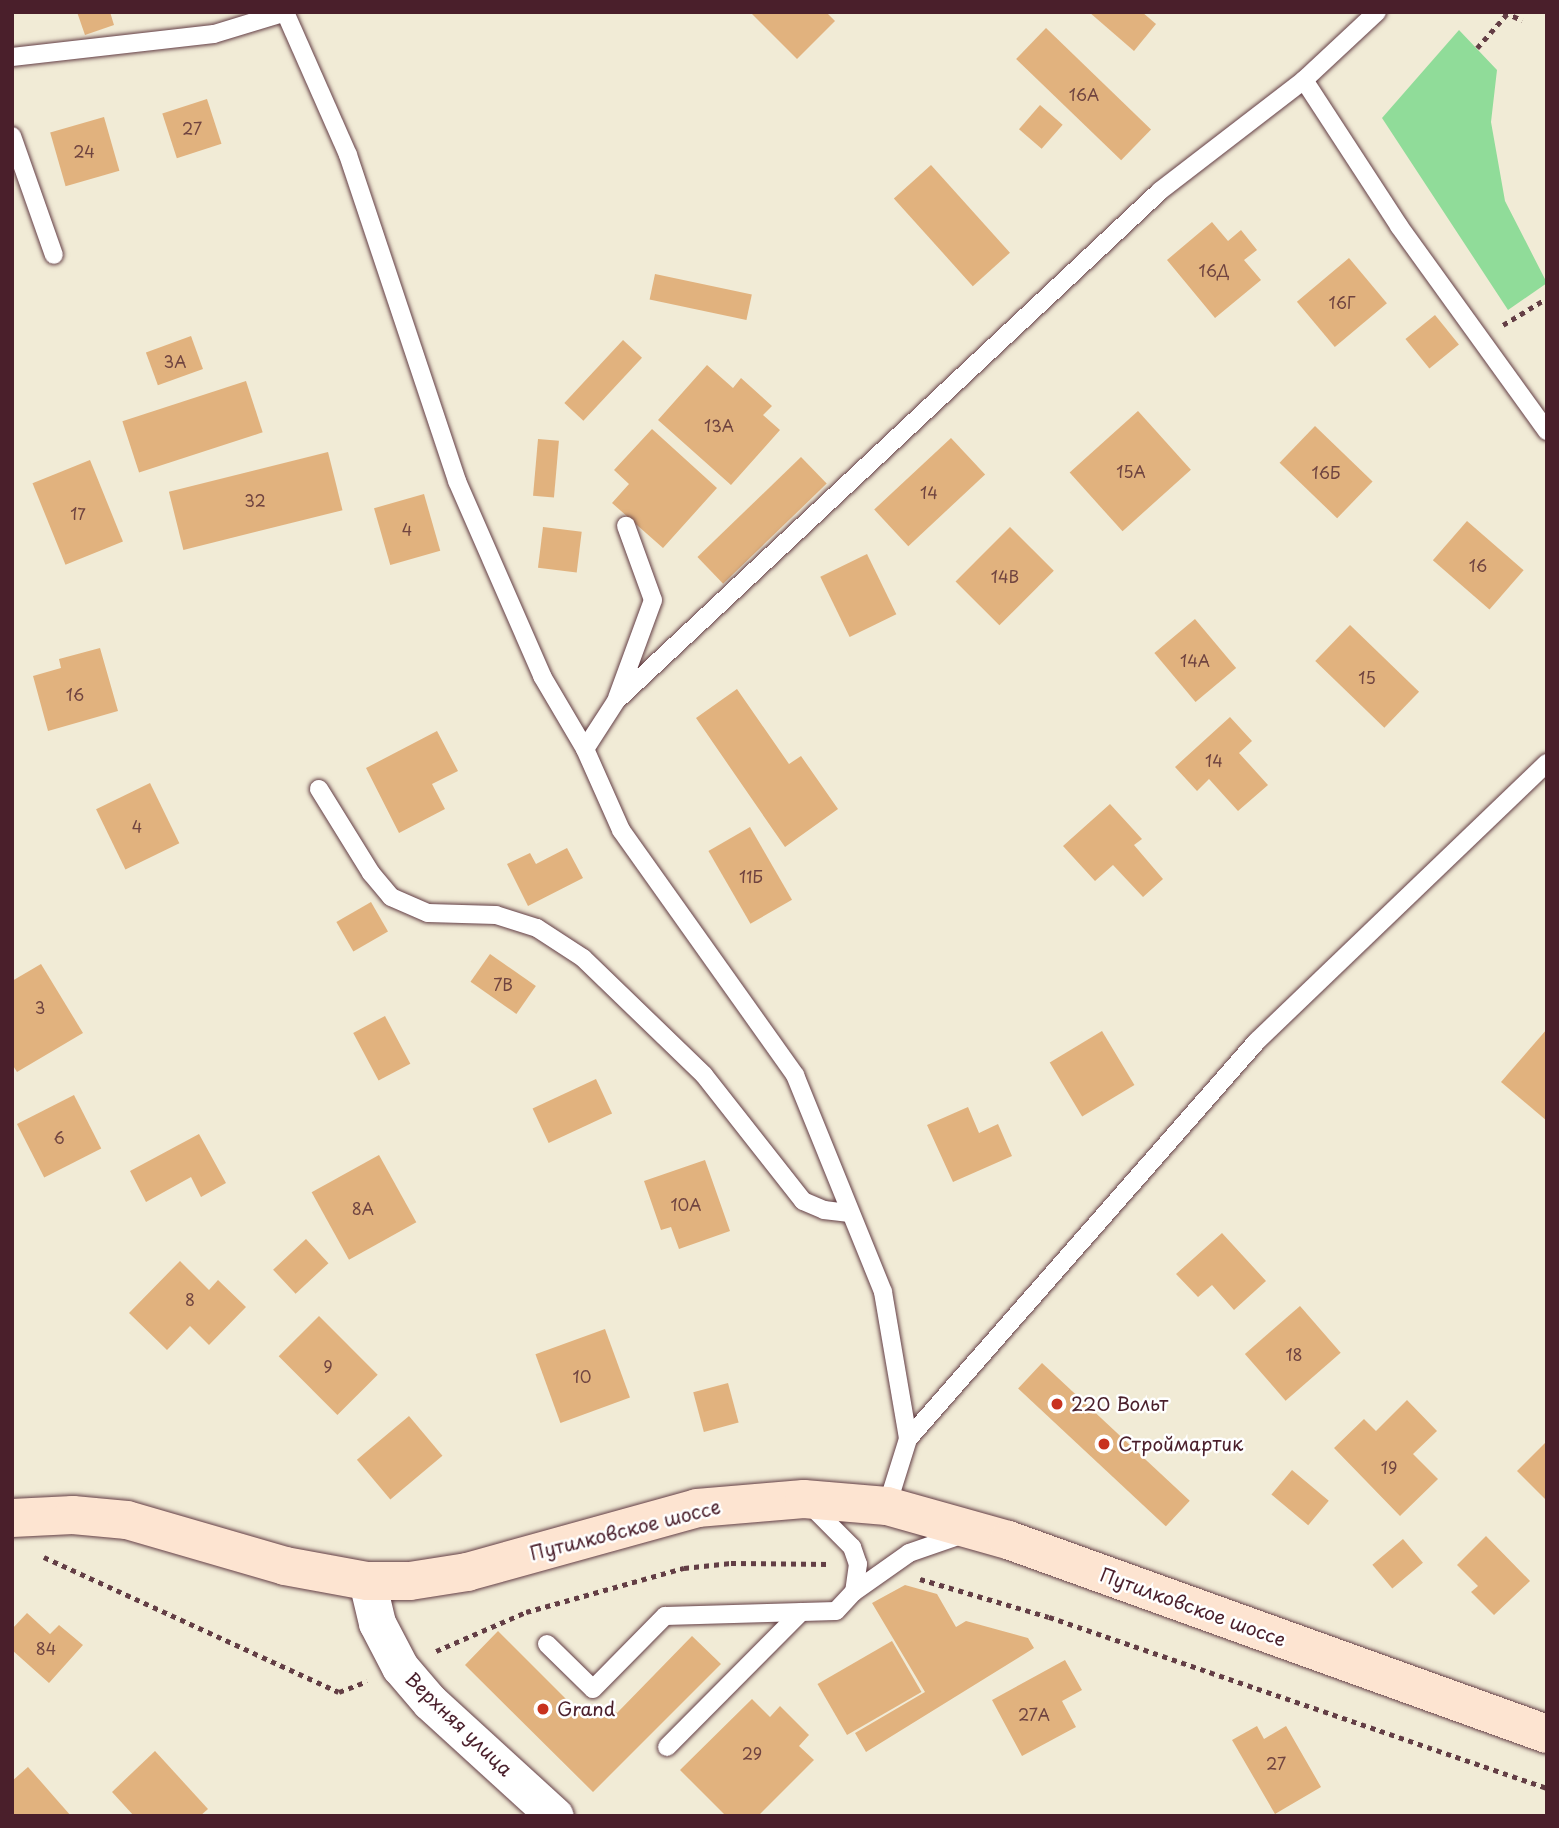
<!DOCTYPE html>
<html>
<head>
<meta charset="utf-8">
<style>
	body { margin:0 }
	#map { position:relative; width:1559px; height:1828px; overflow:hidden; background:#f1ebd6; font-family:"Playpen Sans",sans-serif }
	div>[style] { position:absolute }
	[style*='--x'] { left:calc(var(--x)*1px); top:calc(var(--y)*1px); width:calc(var(--w)*1px); rotate:calc(var(--a)*1deg) }
	.green>* { inset:0; background:#90dc99 }
	.building>* { inset:0; background:#e1b27e; transform-origin:0 0 }
	.path>* { height:4.5px; margin-top:-2.25px; transform-origin:0; background:repeating-linear-gradient(90deg,#633e45 0 5px,transparent 0 10px) }
	.roads { filter:drop-shadow(0 0 2px #633e45) drop-shadow(0 0 2px #633e45) }
	.service>* { height:18px; margin:-9px; padding:0 9px; transform-origin:9px; border-radius:9px; background:#fff }
	.minor>* { height:37px; margin:-18.5px; padding:0 18.5px; transform-origin:18.5px; border-radius:18.5px; background:#fff }
	.secondary>* { height:38px; margin:-19px; padding:0 19px; transform-origin:19px; border-radius:19px; background:#fde4d1 }
	.dots>* { width:19px; height:19px; translate:-50% -50%; box-sizing:border-box; border:4px solid #fff; border-radius:50% }
	span { translate:-50% -50%; white-space:nowrap; text-align:center; line-height:1.15; -webkit-text-stroke:5px #fff; paint-order:stroke }
	.number-label { font-size:16px; color:#704440 }
	.number-label span { -webkit-text-stroke-width:0 }
	.poi-label { font-size:19px; color:#4a1f2b }
	.left { translate:0 -50%; text-align:left }
	.street-label { font-size:19px; color:#4a1f2b }
	.frame { position:absolute; inset:0; border:14px solid #4a1f2b; pointer-events:none }
</style>
</head>
<body>
<div id="map">
	<div class="green">
		<i style="clip-path:polygon(1459px 30px,1497px 70px,1491px 122px,1505px 201px,1547px 283px,1508px 310px,1382px 118px)"></i>
	</div>
	<div class="building">
		<i style="clip-path:polygon(77px 12px,110px 12px,114px 25px,85px 35px)"></i>
		<i style="clip-path:polygon(750px 12px,826px 12px,835px 21px,797px 59px)"></i>
		<i style="clip-path:polygon(1089px 12px,1142px 12px,1156px 24px,1134px 51px)"></i>
		<i style="left:1046px;top:28px;width:146px;height:43px;rotate:44deg"></i>
		<i style="left:207px;top:99px;width:47px;height:47px;rotate:72deg"></i>
		<i style="left:1040px;top:105px;width:30px;height:32px;rotate:41deg"></i>
		<i style="left:104px;top:117px;width:56px;height:56px;rotate:74deg"></i>
		<i style="left:931px;top:165px;width:118px;height:50px;rotate:48deg"></i>
		<i style="clip-path:polygon(1212px 222px,1228px 241px,1241px 230px,1257px 250px,1244px 260px,1261px 280px,1215px 318px,1167px 260px)"></i>
		<i style="left:1349px;top:258px;width:59px;height:68px;rotate:50deg"></i>
		<i style="left:655px;top:274px;width:99px;height:26px;rotate:12deg"></i>
		<i style="left:1435px;top:315px;width:38px;height:38px;rotate:51deg"></i>
		<i style="left:191px;top:336px;width:35px;height:48px;rotate:70deg"></i>
		<i style="left:623px;top:340px;width:26px;height:86px;rotate:43deg"></i>
		<i style="clip-path:polygon(707px 365px,733px 388px,741px 378px,772px 406px,763px 415px,780px 430px,731px 485px,658px 420px)"></i>
		<i style="left:246px;top:381px;width:54px;height:130px;rotate:72deg"></i>
		<i style="left:1138px;top:411px;width:79px;height:92px;rotate:48deg"></i>
		<i style="left:1315px;top:426px;width:80px;height:51px;rotate:44deg"></i>
		<i style="clip-path:polygon(652px 429px,717px 488px,663px 548px,612px 503px,629px 484px,614px 470px)"></i>
		<i style="left:951px;top:438px;width:50px;height:105px;rotate:47deg"></i>
		<i style="left:538px;top:439px;width:21px;height:57px;rotate:5deg"></i>
		<i style="left:328px;top:452px;width:60px;height:164px;rotate:76deg"></i>
		<i style="left:801px;top:457px;width:37px;height:144px;rotate:46deg"></i>
		<i style="left:90px;top:460px;width:88px;height:62px;rotate:68deg"></i>
		<i style="left:424px;top:494px;width:59px;height:52px;rotate:74deg"></i>
		<i style="left:1467px;top:521px;width:75px;height:52px;rotate:41deg"></i>
		<i style="left:543px;top:527px;width:39px;height:41px;rotate:7deg"></i>
		<i style="left:1010px;top:527px;width:62px;height:77px;rotate:45deg"></i>
		<i style="left:867px;top:554px;width:67px;height:52px;rotate:64deg"></i>
		<i style="left:1195px;top:619px;width:64px;height:53px;rotate:50deg"></i>
		<i style="left:1350px;top:625px;width:96px;height:50px;rotate:44deg"></i>
		<i style="clip-path:polygon(100px 648px,118px 711px,48px 731px,33px 676px,61px 668px,59px 659px)"></i>
		<i style="clip-path:polygon(737px 689px,789px 764px,801px 756px,838px 809px,785px 847px,696px 718px)"></i>
		<i style="clip-path:polygon(1230px 717px,1252px 741px,1239px 753px,1268px 785px,1238px 811px,1209px 779px,1197px 791px,1175px 767px)"></i>
		<i style="clip-path:polygon(437px 731px,458px 771px,432px 784px,445px 809px,399px 833px,366px 768px)"></i>
		<i style="left:150px;top:783px;width:67px;height:60px;rotate:64deg"></i>
		<i style="clip-path:polygon(1110px 804px,1142px 839px,1134px 845px,1163px 879px,1143px 897px,1113px 865px,1095px 881px,1063px 846px)"></i>
		<i style="left:750px;top:827px;width:84px;height:48px;rotate:60deg"></i>
		<i style="clip-path:polygon(567px 848px,583px 878px,528px 906px,507px 864px,530px 853px,536px 864px)"></i>
		<i style="left:371px;top:902px;width:34px;height:40px;rotate:60deg"></i>
		<i style="left:490px;top:954px;width:56px;height:34px;rotate:35deg"></i>
		<i style="clip-path:polygon(41px 964px,83px 1033px,17px 1072px,12px 1064px,12px 981px)"></i>
		<i style="left:385px;top:1016px;width:54px;height:36px;rotate:62deg"></i>
		<i style="clip-path:polygon(1547px 1029px,1547px 1121px,1501px 1082px)"></i>
		<i style="left:1102px;top:1031px;width:63px;height:61px;rotate:59deg"></i>
		<i style="left:596px;top:1079px;width:38px;height:70px;rotate:65deg"></i>
		<i style="left:74px;top:1095px;width:60px;height:64px;rotate:63deg"></i>
		<i style="clip-path:polygon(968px 1107px,979px 1133px,998px 1124px,1012px 1156px,953px 1182px,927px 1125px)"></i>
		<i style="clip-path:polygon(199px 1134px,226px 1183px,201px 1197px,191px 1177px,146px 1202px,130px 1171px)"></i>
		<i style="left:379px;top:1155px;width:77px;height:77px;rotate:61deg"></i>
		<i style="clip-path:polygon(705px 1160px,730px 1231px,679px 1249px,671px 1227px,661px 1230px,644px 1181px)"></i>
		<i style="clip-path:polygon(1222px 1233px,1266px 1281px,1234px 1310px,1212px 1285px,1198px 1297px,1176px 1274px)"></i>
		<i style="left:306px;top:1239px;width:33px;height:45px;rotate:47deg"></i>
		<i style="clip-path:polygon(180px 1261px,209px 1290px,218px 1280px,246px 1307px,209px 1345px,190px 1326px,167px 1350px,129px 1313px)"></i>
		<i style="left:1300px;top:1306px;width:62px;height:73px;rotate:49deg"></i>
		<i style="left:319px;top:1316px;width:83px;height:57px;rotate:45deg"></i>
		<i style="left:605px;top:1329px;width:73px;height:74px;rotate:70deg"></i>
		<i style="left:1042px;top:1363px;width:202px;height:35px;rotate:43deg"></i>
		<i style="left:728px;top:1383px;width:41px;height:36px;rotate:75deg"></i>
		<i style="clip-path:polygon(1407px 1400px,1437px 1431px,1413px 1454px,1438px 1479px,1400px 1516px,1334px 1448px,1364px 1419px,1376px 1431px)"></i>
		<i style="left:409px;top:1416px;width:52px;height:68px;rotate:50deg"></i>
		<i style="clip-path:polygon(1547px 1441px,1547px 1501px,1517px 1471px)"></i>
		<i style="left:1292px;top:1470px;width:48px;height:32px;rotate:40deg"></i>
		<i style="clip-path:polygon(1486px 1536px,1530px 1581px,1494px 1615px,1471px 1592px,1478px 1586px,1457px 1565px)"></i>
		<i style="left:1403px;top:1539px;width:31px;height:40px;rotate:50deg"></i>
		<i style="clip-path:polygon(905px 1585px,937px 1594px,956px 1627px,966px 1621px,1028px 1638px,1034px 1648px,866px 1752px,855px 1733px,925px 1692px,872px 1603px)"></i>
		<i style="clip-path:polygon(27px 1613px,50px 1634px,59px 1625px,83px 1645px,49px 1683px,12px 1650px,12px 1629px)"></i>
		<i style="clip-path:polygon(498px 1631px,581px 1714px,610px 1706px,617px 1713px,692px 1636px,721px 1664px,593px 1792px,465px 1665px)"></i>
		<i style="left:892px;top:1641px;width:59px;height:86px;rotate:60deg"></i>
		<i style="clip-path:polygon(1065px 1660px,1082px 1690px,1062px 1701px,1076px 1727px,1022px 1756px,992px 1700px)"></i>
		<i style="clip-path:polygon(752px 1699px,770px 1717px,780px 1706px,809px 1735px,799px 1746px,814px 1760px,758px 1816px,726px 1816px,680px 1770px)"></i>
		<i style="clip-path:polygon(1257px 1726px,1264px 1739px,1286px 1726px,1321px 1787px,1275px 1814px,1232px 1740px)"></i>
		<i style="clip-path:polygon(155px 1751px,208px 1809px,200px 1816px,134px 1816px,112px 1792px)"></i>
		<i style="clip-path:polygon(28px 1767px,71px 1816px,12px 1816px,12px 1781px)"></i>
	</div>
	<div class="path">
		<i style="--x:1504;--y:12;--w:20;--a:24"></i>
		<i style="--x:1477;--y:48;--w:45;--a:-48.6"></i>
		<i style="--x:1503;--y:325;--w:52;--a:-31.5"></i>
		<i style="--x:44;--y:1557;--w:324;--a:24.6"></i>
		<i style="--x:339;--y:1692;--w:30;--a:-21"></i>
		<i style="--x:920;--y:1579;--w:134;--a:16.4"></i>
		<i style="--x:1049;--y:1617;--w:527;--a:18.95"></i>
		<i style="--x:436;--y:1651;--w:98;--a:-23.4"></i>
		<i style="--x:526;--y:1612;--w:164;--a:-15.6"></i>
		<i style="--x:684;--y:1568;--w:47;--a:-6.1"></i>
		<i style="--x:731;--y:1563;--w:98;--a:0.6"></i>
	</div>
	<div class="roads">
		<div class="service">
			<i style="--x:285;--y:12;--w:156;--a:66.2"></i>
			<i style="--x:348;--y:155;--w:344;--a:71.5"></i>
			<i style="--x:457;--y:481;--w:213;--a:66.4"></i>
			<i style="--x:542;--y:676;--w:85;--a:59.5"></i>
			<i style="--x:585;--y:749;--w:89;--a:66"></i>
			<i style="--x:621;--y:830;--w:301;--a:54.6"></i>
			<i style="--x:795;--y:1075;--w:234;--a:67.9"></i>
			<i style="--x:883;--y:1292;--w:149;--a:80.3"></i>
			<i style="--x:12;--y:57;--w:203;--a:-6.5"></i>
			<i style="--x:214;--y:34;--w:75;--a:-17"></i>
			<i style="--x:1304;--y:80;--w:174;--a:56.9"></i>
			<i style="--x:1399;--y:226;--w:253;--a:54.2"></i>
			<i style="--x:12;--y:136;--w:126;--a:70.6"></i>
			<i style="--x:617;--y:698;--w:104;--a:-69.8"></i>
			<i style="--x:653;--y:600;--w:79;--a:-110"></i>
			<i style="--x:585;--y:749;--w:57;--a:-57.1"></i>
			<i style="--x:616;--y:701;--w:746;--a:-43.15"></i>
			<i style="--x:1160;--y:191;--w:182;--a:-37.6"></i>
			<i style="--x:1304;--y:80;--w:100;--a:-43"></i>
			<i style="--x:319;--y:789;--w:99;--a:58.2"></i>
			<i style="--x:371;--y:873;--w:31;--a:50"></i>
			<i style="--x:391;--y:897;--w:40;--a:23.4"></i>
			<i style="--x:428;--y:913;--w:68;--a:1.7"></i>
			<i style="--x:496;--y:915;--w:43;--a:17.6"></i>
			<i style="--x:537;--y:928;--w:55;--a:33.1"></i>
			<i style="--x:583;--y:958;--w:168;--a:44"></i>
			<i style="--x:704;--y:1075;--w:160;--a:51.8"></i>
			<i style="--x:803;--y:1201;--w:23;--a:23"></i>
			<i style="--x:824;--y:1210;--w:26;--a:7"></i>
			<i style="--x:811;--y:1506;--w:58;--a:45"></i>
			<i style="--x:852;--y:1547;--w:18;--a:71"></i>
			<i style="--x:858;--y:1564;--w:28;--a:98"></i>
			<i style="--x:887;--y:1506;--w:70;--a:-72.6"></i>
			<i style="--x:908;--y:1439;--w:529;--a:-48.75"></i>
			<i style="--x:1257;--y:1041;--w:402;--a:-43.8"></i>
			<i style="--x:547;--y:1644;--w:64;--a:44.4"></i>
			<i style="--x:593;--y:1689;--w:103;--a:-45.4"></i>
			<i style="--x:665;--y:1616;--w:171;--a:-1.7"></i>
			<i style="--x:836;--y:1611;--w:26;--a:-47"></i>
			<i style="--x:854;--y:1592;--w:67;--a:-35.3"></i>
			<i style="--x:909;--y:1553;--w:55;--a:-19.1"></i>
			<i style="--x:667;--y:1747;--w:190;--a:-45.2"></i>
		</div>
		<div class="minor">
			<i style="--x:367;--y:1581;--w:43;--a:76.6"></i>
			<i style="--x:377;--y:1623;--w:50;--a:62.4"></i>
			<i style="--x:400;--y:1667;--w:46;--a:49.4"></i>
			<i style="--x:430;--y:1702;--w:169;--a:42.4"></i>
		</div>
		<div class="secondary">
			<i style="--x:12;--y:1518;--w:61;--a:-2.8"></i>
			<i style="--x:73;--y:1515;--w:54;--a:5.3"></i>
			<i style="--x:127;--y:1520;--w:165;--a:16.2"></i>
			<i style="--x:285;--y:1566;--w:83;--a:10.4"></i>
			<i style="--x:367;--y:1581;--w:43;--a:0"></i>
			<i style="--x:410;--y:1581;--w:58;--a:-9"></i>
			<i style="--x:467;--y:1572;--w:239;--a:-15.5"></i>
			<i style="--x:697;--y:1508;--w:107;--a:-4.8"></i>
			<i style="--x:804;--y:1499;--w:83;--a:4.8"></i>
			<i style="--x:887;--y:1506;--w:126;--a:15.7"></i>
			<i style="--x:1008;--y:1540;--w:573;--a:19.8"></i>
		</div>
	</div>
	<div class="dots">
		<i style="left:1057px;top:1404px;background:#c8321e"></i>
		<i style="left:1104px;top:1444px;background:#c8321e"></i>
		<i style="left:543px;top:1709px;background:#c8321e"></i>
	</div>
	<div class="number-label">
		<span style="left:1084px;top:94px">16А</span>
		<span style="left:192px;top:128px">27</span>
		<span style="left:84px;top:151px">24</span>
		<span style="left:1214px;top:270px">16Д</span>
		<span style="left:1342px;top:302px">16Г</span>
		<span style="left:175px;top:361px">3А</span>
		<span style="left:719px;top:425px">13А</span>
		<span style="left:1131px;top:471px">15А</span>
		<span style="left:1326px;top:472px">16Б</span>
		<span style="left:929px;top:492px">14</span>
		<span style="left:255px;top:500px">32</span>
		<span style="left:78px;top:513px">17</span>
		<span style="left:407px;top:529px">4</span>
		<span style="left:1478px;top:565px">16</span>
		<span style="left:1005px;top:576px">14В</span>
		<span style="left:1195px;top:660px">14А</span>
		<span style="left:1367px;top:677px">15</span>
		<span style="left:75px;top:694px">16</span>
		<span style="left:1214px;top:760px">14</span>
		<span style="left:137px;top:826px">4</span>
		<span style="left:751px;top:876px">11Б</span>
		<span style="left:503px;top:984px">7В</span>
		<span style="left:40px;top:1007px">3</span>
		<span style="left:59px;top:1137px">6</span>
		<span style="left:686px;top:1204px">10А</span>
		<span style="left:363px;top:1208px">8А</span>
		<span style="left:190px;top:1299px">8</span>
		<span style="left:1294px;top:1354px">18</span>
		<span style="left:328px;top:1366px">9</span>
		<span style="left:582px;top:1376px">10</span>
		<span style="left:1389px;top:1467px">19</span>
		<span style="left:46px;top:1648px">84</span>
		<span style="left:1034px;top:1714px">27А</span>
		<span style="left:752px;top:1753px">29</span>
		<span style="left:1276px;top:1763px">27</span>
	</div>
	<div class="poi-label">
		<span class="left" style="left:1071px;top:1404px">220 Вольт</span>
		<span class="left" style="left:1118px;top:1444px">Строймартик</span>
		<span class="left" style="left:557px;top:1709px">Grand</span>
	</div>
	<div class="street-label">
		<span style="left:625px;top:1530px;rotate:-14deg">Путилковское шоссе</span>
		<span style="left:1193px;top:1607px;rotate:20deg">Путилковское шоссе</span>
		<span style="left:459px;top:1724px;rotate:44deg">Верхняя улица</span>
	</div>
	<div class="frame"></div>
</div>
</body>
</html>
